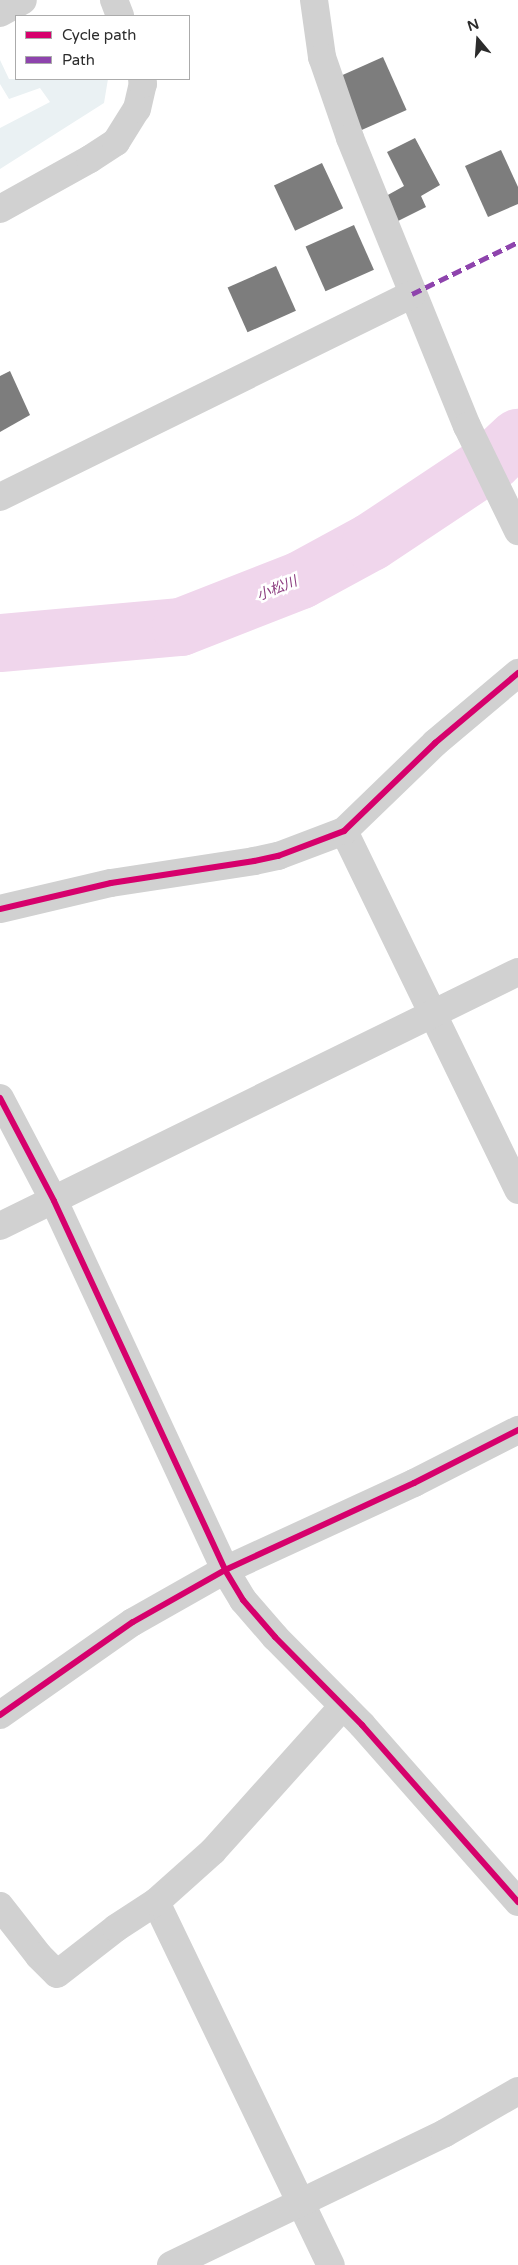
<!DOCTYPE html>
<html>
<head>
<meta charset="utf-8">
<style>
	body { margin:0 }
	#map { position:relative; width:518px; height:2265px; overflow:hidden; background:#fff; font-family:"Varela Round","Noto Sans JP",sans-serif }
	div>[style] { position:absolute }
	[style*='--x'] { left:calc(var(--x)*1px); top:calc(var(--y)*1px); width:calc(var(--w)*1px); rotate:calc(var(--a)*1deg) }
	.green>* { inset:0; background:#eaf1f3 }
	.river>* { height:58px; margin:-29px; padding:0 29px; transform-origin:29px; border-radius:29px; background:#f0d6ec }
	.building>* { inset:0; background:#7d7d7d; transform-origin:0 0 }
	.minor>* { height:28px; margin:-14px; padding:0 14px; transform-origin:14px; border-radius:14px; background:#d1d1d1 }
	.quiet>* { height:5px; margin-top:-2.5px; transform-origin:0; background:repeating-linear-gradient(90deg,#8e44ad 0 10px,transparent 0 15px) }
	.cycleway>* { height:6px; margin:-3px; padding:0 3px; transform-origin:3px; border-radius:3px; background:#d6006c }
	span { translate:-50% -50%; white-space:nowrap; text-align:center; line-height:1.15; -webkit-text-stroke:5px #fff; paint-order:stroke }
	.water-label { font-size:14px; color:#8b3c7f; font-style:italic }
	.legend { position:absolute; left:15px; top:15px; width:175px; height:65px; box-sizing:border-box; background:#fff; border:1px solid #ababab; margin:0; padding:6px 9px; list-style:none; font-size:15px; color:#2c2c2c }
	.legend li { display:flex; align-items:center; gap:10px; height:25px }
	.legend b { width:25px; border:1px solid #ababab }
	.north { position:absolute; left:453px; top:15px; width:50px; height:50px; -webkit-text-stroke:4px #fff; paint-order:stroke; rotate:342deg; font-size:14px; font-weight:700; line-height:20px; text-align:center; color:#2c2c2c }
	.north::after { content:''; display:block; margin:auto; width:18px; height:22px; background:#2c2c2c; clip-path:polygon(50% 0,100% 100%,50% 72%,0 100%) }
</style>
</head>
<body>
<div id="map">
	<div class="green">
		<i style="clip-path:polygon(0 60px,9px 79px,108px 79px,104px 103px,0 169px,0 128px,50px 102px,40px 88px,9px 99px,0 84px)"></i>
	</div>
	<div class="river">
		<i style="--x:0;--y:643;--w:182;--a:-5.1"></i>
		<i style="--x:181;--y:627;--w:129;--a:-21.4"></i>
		<i style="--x:301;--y:580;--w:80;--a:-28.5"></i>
		<i style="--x:371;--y:542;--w:146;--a:-33.6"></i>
		<i style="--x:493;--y:461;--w:34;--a:-43"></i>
	</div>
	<div class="building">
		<i style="left:383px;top:57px;width:58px;height:51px;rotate:66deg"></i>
		<i style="clip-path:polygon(415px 138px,440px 185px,421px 196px,426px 207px,398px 221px,386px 196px,404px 186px,387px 152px)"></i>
		<i style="clip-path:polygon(501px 150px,518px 187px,518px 204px,488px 217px,465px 166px)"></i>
		<i style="left:322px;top:163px;width:50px;height:53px;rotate:65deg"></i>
		<i style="left:354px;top:225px;width:49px;height:53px;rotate:66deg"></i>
		<i style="left:276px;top:266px;width:49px;height:53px;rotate:66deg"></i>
		<i style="clip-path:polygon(10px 371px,30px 415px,0 432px,0 376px)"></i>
	</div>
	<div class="minor">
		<i style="--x:114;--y:0;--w:17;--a:69"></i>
		<i style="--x:314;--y:0;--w:58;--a:82"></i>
		<i style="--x:322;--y:57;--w:86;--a:70.9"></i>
		<i style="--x:350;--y:138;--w:311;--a:67.9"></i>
		<i style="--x:467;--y:426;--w:117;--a:64.1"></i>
		<i style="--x:0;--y:13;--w:26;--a:-29"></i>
		<i style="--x:0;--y:209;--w:103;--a:-29.1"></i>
		<i style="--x:90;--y:159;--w:31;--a:-33"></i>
		<i style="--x:116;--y:142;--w:39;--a:-58"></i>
		<i style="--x:137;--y:109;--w:26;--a:-77"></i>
		<i style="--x:143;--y:84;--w:5;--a:-101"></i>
		<i style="--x:0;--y:497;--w:459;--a:-26.2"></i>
		<i style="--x:344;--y:831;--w:399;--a:64.1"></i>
		<i style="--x:0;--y:909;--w:114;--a:-13.2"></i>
		<i style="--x:111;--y:883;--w:145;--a:-8.7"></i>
		<i style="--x:254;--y:861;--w:25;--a:-12"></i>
		<i style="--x:278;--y:856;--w:71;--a:-20.7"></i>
		<i style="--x:344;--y:831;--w:127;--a:-44"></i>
		<i style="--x:435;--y:743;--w:109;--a:-40.1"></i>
		<i style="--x:0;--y:1098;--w:116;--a:62.3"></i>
		<i style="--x:54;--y:1201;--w:407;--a:65.1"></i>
		<i style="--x:225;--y:1570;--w:35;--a:59"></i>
		<i style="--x:243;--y:1600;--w:49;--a:49.1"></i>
		<i style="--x:275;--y:1637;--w:124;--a:45.3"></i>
		<i style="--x:362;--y:1725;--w:236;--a:48.6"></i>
		<i style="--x:0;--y:1226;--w:577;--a:-26.12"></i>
		<i style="--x:0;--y:1715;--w:162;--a:-35"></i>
		<i style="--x:133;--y:1622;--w:106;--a:-29.5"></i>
		<i style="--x:225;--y:1570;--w:208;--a:-24.7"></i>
		<i style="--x:414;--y:1483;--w:117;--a:-27"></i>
		<i style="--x:156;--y:1902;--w:403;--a:64.3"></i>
		<i style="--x:0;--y:1906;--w:63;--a:52"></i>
		<i style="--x:39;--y:1956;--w:25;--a:45"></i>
		<i style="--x:57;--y:1974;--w:75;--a:-37.9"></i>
		<i style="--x:116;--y:1928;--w:48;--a:-33"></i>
		<i style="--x:156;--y:1902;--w:76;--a:-41.8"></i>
		<i style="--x:213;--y:1851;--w:195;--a:-48.1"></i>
		<i style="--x:171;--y:2265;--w:304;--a:-25.7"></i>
		<i style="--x:445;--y:2133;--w:84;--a:-29.9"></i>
	</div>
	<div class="quiet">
		<i style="--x:412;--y:294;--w:118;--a:-26.1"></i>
	</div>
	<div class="cycleway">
		<i style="--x:0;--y:909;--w:114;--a:-13.2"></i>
		<i style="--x:111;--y:883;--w:145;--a:-8.7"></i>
		<i style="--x:254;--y:861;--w:25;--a:-12"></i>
		<i style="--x:278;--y:856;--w:71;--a:-20.7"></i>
		<i style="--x:344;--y:831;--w:127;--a:-44"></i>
		<i style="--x:435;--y:743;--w:109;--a:-40.1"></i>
		<i style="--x:0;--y:1098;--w:116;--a:62.3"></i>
		<i style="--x:54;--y:1201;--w:407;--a:65.1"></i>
		<i style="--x:225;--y:1570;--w:35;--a:59"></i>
		<i style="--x:243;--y:1600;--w:49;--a:49.1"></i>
		<i style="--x:275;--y:1637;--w:124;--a:45.3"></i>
		<i style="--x:362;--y:1725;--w:236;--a:48.6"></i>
		<i style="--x:0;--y:1715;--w:162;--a:-35"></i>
		<i style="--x:133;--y:1622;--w:106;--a:-29.5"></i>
		<i style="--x:225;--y:1570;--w:208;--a:-24.7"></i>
		<i style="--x:414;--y:1483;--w:117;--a:-27"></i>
	</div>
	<div class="water-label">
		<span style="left:277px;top:589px;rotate:-22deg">小松川</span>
	</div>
	<ul class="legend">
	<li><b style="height:6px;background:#d6006c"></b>Cycle path</li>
	<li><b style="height:6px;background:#8e44ad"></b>Path</li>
	</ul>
	<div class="north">N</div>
</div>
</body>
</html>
